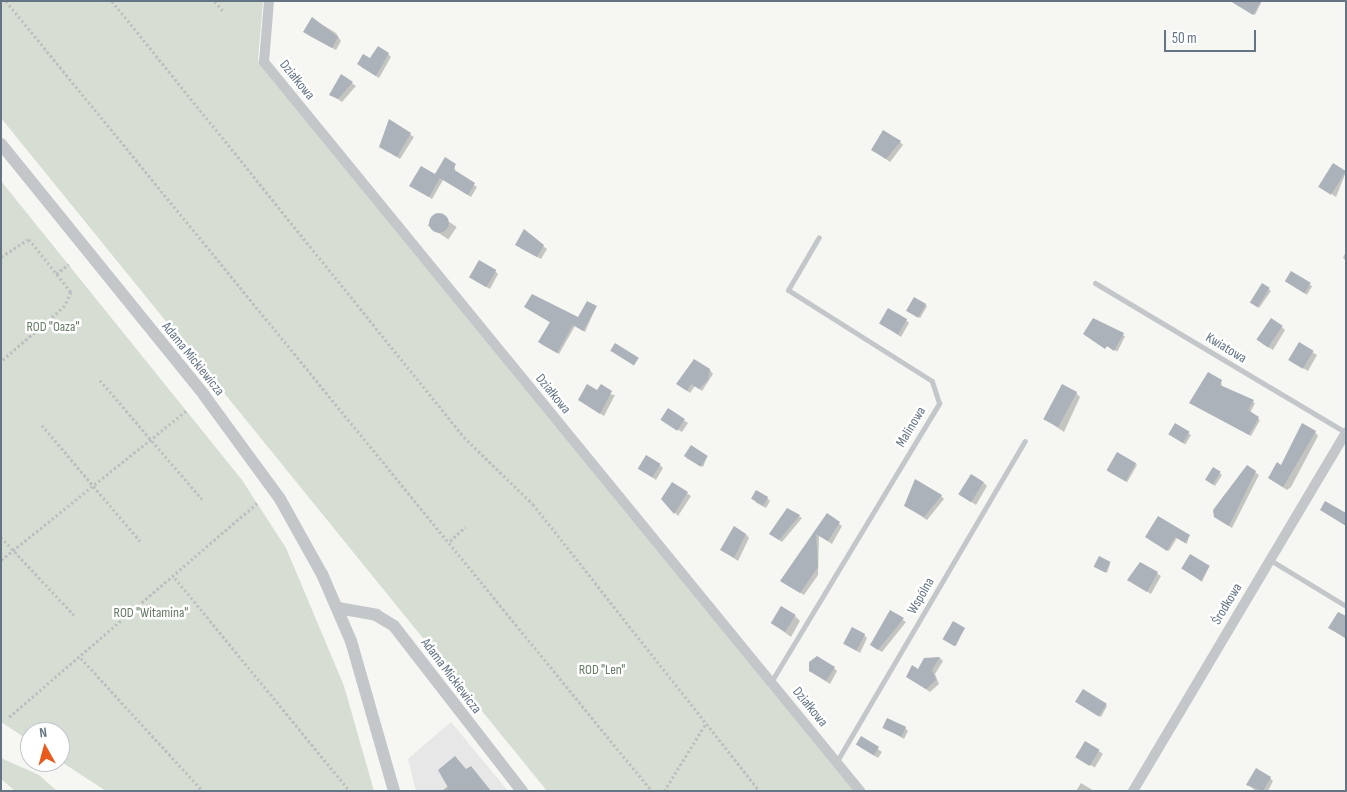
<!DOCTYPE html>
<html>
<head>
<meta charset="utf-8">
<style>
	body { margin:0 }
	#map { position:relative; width:1347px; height:792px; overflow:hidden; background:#f6f6f2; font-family:"Sofia Sans Condensed",sans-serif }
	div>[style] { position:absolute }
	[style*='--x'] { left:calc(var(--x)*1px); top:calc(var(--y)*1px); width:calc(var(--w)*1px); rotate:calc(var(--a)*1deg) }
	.built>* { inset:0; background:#e6e7e6 }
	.green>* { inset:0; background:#d6ddd3 }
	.shadow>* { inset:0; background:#0003; transform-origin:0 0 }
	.building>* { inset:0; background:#abb2b9; transform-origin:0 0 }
	.round { border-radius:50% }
	.path>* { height:2.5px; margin-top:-1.25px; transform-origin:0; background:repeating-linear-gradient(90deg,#bdbfc1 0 2.5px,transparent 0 5px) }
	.service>* { height:5px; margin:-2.5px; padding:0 2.5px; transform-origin:2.5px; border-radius:2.5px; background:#c3c7ca }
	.minor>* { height:10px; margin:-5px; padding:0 5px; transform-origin:5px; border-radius:5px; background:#c3c7ca }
	.tertiary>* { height:12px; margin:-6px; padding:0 6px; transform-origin:6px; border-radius:6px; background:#c3c7ca }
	span { translate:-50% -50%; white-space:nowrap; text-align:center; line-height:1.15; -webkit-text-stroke:5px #fff; paint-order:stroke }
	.street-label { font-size:14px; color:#647484 }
	.park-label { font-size:14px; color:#667b63 }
	.frame { position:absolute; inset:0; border:2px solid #647484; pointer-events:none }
	.north { position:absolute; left:20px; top:722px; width:50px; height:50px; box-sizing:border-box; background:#fff; border:1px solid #c1c7ce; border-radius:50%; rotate:353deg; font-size:14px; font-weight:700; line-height:20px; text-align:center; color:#647484 }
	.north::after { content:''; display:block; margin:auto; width:18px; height:22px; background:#e95a1f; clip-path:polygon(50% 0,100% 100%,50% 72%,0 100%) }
	.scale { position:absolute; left:1164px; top:30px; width:92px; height:22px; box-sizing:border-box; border:2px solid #647484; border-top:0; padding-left:6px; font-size:15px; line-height:18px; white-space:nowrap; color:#647484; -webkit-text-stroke:4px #fff; paint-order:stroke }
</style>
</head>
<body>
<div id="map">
	<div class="built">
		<i style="clip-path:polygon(451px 722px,508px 791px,416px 791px,408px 759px)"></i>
	</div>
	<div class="green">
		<i style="clip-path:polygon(1px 1px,263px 1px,258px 60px,854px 791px,547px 791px,1px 118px)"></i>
		<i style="clip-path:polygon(1px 181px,242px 480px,286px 548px,344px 686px,374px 791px,106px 791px,60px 761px,60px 732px,30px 732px,30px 741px,1px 722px)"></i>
		<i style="clip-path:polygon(1px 758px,39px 775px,57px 791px,15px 791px,1px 779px)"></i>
	</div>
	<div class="shadow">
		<i style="clip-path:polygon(1242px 1px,1262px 1px,1255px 15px,1241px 7px)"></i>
		<i style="clip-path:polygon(313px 19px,336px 33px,341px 41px,336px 50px,308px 35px)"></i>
		<i style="clip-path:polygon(388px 54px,391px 57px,379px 78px,361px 67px)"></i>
		<i style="clip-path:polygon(341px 76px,356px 86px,342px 102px,331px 94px)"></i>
		<i style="clip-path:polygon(389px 121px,414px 137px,400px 159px,381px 147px)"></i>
		<i style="clip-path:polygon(900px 142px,903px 145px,890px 162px,873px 150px)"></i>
		<i style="clip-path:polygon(455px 165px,455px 172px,477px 187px,471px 197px,443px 180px,432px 199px,414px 188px)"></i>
		<i style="clip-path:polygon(1333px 165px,1346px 172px,1336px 197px,1321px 187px)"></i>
		<i style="left:436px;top:213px;width:25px;height:15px;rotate:34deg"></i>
		<i style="clip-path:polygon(543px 246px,547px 249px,541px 259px,520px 248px)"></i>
		<i style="clip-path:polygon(1346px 251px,1346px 259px,1345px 260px,1343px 258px)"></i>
		<i style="clip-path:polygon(495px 271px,498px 274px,490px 289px,474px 280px)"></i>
		<i style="left:1291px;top:273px;width:25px;height:10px;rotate:32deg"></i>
		<i style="clip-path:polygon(1262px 284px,1271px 291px,1259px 308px,1252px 303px)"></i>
		<i style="left:915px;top:299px;width:14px;height:14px;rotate:30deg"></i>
		<i style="clip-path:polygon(596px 307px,585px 332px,575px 326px,559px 354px,541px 344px,551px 323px,528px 309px,578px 318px)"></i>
		<i style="clip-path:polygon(906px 320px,909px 323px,901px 337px,880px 323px)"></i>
		<i style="left:1093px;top:320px;width:36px;height:17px;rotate:27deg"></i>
		<i style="clip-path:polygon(1282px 327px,1285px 330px,1273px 350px,1263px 344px)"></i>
		<i style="clip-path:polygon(1299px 344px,1317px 355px,1308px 371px,1294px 363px)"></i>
		<i style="clip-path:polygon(710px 370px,713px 374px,702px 391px,695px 386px,690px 393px,678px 384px)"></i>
		<i style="clip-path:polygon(1221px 381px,1222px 387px,1255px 403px,1250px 413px,1260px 420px,1251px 436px,1191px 403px)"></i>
		<i style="clip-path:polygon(597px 392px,615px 395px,604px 416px,581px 401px)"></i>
		<i style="clip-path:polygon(1076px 393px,1080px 397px,1064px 432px,1048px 421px)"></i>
		<i style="clip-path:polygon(668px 410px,688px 423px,682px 432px,666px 423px)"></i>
		<i style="left:1175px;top:425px;width:19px;height:11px;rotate:32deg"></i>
		<i style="clip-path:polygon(1315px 432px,1318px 436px,1291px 487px,1287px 490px,1273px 481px,1269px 478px)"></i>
		<i style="left:1118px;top:454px;width:22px;height:20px;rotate:30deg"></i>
		<i style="clip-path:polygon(707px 457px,703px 467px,686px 458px)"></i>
		<i style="clip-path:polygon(660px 465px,663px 468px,656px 480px,639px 468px)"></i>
		<i style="clip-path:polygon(1248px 467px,1259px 475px,1232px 528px,1219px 520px,1215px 511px)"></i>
		<i style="clip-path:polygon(1213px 469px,1222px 475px,1215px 486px,1208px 481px)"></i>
		<i style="clip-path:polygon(983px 482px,987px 486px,976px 505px,961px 495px)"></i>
		<i style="clip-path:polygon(673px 484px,691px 496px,678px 516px,663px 499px)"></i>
		<i style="clip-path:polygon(941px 496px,944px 499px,927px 520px,906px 506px)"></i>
		<i style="clip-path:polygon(767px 498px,770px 501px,766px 508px,755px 502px)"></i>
		<i style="clip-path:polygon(788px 509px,802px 518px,782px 542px,770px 534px)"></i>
		<i style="clip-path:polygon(827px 515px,842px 526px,832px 544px,819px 536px,818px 575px,804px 595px,785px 584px)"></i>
		<i style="clip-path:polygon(1159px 517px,1189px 536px,1187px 544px,1177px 538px,1169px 551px,1148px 538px)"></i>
		<i style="clip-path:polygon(746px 534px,749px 538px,738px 561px,721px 549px)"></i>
		<i style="clip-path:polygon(1110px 564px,1107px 573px,1096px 567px)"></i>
		<i style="clip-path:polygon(1141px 564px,1161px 576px,1151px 594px,1128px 580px)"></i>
		<i style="clip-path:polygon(1209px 567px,1202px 582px,1184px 569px)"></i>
		<i style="clip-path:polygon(891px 612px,906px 622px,882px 652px,874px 647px)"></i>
		<i style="clip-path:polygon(795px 616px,800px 621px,791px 637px,772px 623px)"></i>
		<i style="clip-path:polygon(1346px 618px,1346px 639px,1330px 628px)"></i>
		<i style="clip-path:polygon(964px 629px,956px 646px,945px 640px)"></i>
		<i style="clip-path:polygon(864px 635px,867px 638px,860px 653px,844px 643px)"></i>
		<i style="clip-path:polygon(940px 658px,943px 661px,935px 674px,939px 684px,930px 692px,907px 677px,919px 670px,925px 660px)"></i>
		<i style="clip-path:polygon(834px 668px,837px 671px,830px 684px,810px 671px)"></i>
		<i style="clip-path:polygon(1078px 703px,1106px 705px,1107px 706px,1101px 717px)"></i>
		<i style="clip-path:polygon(884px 727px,905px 728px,908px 731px,904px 739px)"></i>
		<i style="clip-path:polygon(861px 737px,882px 752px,878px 758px,860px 747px)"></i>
		<i style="left:1085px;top:743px;width:21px;height:16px;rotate:31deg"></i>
		<i style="clip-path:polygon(466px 771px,490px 791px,442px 791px)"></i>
		<i style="clip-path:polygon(1270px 778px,1273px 781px,1268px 791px,1256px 791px,1247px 784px)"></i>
		<i style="clip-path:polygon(1081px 783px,1094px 791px,1076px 791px)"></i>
	</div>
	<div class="building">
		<i style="clip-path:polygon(1230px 1px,1261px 1px,1253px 15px)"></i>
		<i style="clip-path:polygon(312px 17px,338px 37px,332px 48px,303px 32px)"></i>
		<i style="clip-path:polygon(378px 46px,389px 53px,376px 76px,357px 64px,363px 54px,370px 58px)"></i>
		<i style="clip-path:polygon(341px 74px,353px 82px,338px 99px,329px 95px)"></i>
		<i style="clip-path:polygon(389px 119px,411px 133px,397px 157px,379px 147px)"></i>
		<i style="clip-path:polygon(883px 130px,901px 141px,886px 159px,871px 150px)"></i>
		<i style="clip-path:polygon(445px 157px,456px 164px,453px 169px,475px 183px,468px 195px,440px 178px,429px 197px,409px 186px,421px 166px,435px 174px)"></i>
		<i style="left:1333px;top:163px;width:15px;height:28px;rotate:32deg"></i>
		<i class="round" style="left:429px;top:213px;width:20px;height:20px"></i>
		<i style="clip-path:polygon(524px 229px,544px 245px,537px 257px,515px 245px)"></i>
		<i style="left:479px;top:260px;width:20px;height:20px;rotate:30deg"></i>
		<i style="left:1291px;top:271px;width:23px;height:12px;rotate:31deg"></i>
		<i style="left:1262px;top:283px;width:9px;height:23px;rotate:32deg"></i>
		<i style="clip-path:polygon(532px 294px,578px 317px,587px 301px,597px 306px,583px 331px,573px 325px,557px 353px,538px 342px,550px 322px,524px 307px)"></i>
		<i style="left:914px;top:297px;width:14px;height:16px;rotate:30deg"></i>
		<i style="left:888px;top:308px;width:22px;height:18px;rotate:30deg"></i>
		<i style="clip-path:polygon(1093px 318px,1124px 333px,1114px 351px,1107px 346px,1105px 349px,1083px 334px)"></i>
		<i style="left:1271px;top:318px;width:14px;height:26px;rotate:34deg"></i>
		<i style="left:1299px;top:342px;width:17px;height:21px;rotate:31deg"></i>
		<i style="left:615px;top:343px;width:28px;height:9px;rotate:32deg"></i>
		<i style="clip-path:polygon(694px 359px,710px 369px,708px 380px,699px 389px,691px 384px,687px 391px,676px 384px)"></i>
		<i style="clip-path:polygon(1208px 372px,1222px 380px,1220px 385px,1254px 400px,1248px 410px,1259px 417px,1249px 435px,1189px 403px)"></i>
		<i style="clip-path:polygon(587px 384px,597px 390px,601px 384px,612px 391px,600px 414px,578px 400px)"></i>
		<i style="left:1062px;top:384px;width:17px;height:40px;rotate:28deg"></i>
		<i style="left:668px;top:408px;width:20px;height:14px;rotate:33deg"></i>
		<i style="left:1175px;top:423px;width:17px;height:13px;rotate:31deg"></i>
		<i style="clip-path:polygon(1302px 423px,1316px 431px,1283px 487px,1268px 478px,1277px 462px,1281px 465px)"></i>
		<i style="left:691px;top:445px;width:20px;height:13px;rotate:33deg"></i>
		<i style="left:1117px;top:452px;width:22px;height:21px;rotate:30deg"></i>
		<i style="left:646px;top:455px;width:17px;height:16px;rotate:31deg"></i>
		<i style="clip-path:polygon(1247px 465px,1256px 471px,1229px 526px,1214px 517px,1213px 510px)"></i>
		<i style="left:1213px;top:467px;width:9px;height:15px;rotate:32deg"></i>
		<i style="left:971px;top:474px;width:15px;height:24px;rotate:32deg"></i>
		<i style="clip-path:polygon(915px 479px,942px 495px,924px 517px,904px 506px)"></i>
		<i style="clip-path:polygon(672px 482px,688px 492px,674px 514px,661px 499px)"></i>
		<i style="left:756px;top:490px;width:14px;height:10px;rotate:30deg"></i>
		<i style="clip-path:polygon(1325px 501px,1346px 513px,1346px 526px,1320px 510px)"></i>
		<i style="clip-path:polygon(787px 508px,800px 515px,779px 540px,769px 534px)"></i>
		<i style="clip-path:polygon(827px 513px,840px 522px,828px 541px,816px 534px,818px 567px,800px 593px,780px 581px)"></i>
		<i style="clip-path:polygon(1158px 516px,1190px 535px,1185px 543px,1175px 537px,1167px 551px,1145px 537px)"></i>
		<i style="clip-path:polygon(734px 526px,746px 534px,734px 558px,720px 550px)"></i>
		<i style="left:1190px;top:554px;width:23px;height:17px;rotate:31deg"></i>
		<i style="left:1099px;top:556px;width:13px;height:12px;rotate:27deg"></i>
		<i style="clip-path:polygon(1140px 562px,1158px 572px,1147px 592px,1127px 580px)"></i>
		<i style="left:781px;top:606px;width:17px;height:20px;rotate:31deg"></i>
		<i style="clip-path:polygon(890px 610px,904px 618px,878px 650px,870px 645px)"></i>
		<i style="clip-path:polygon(1338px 612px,1346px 616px,1346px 638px,1328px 628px)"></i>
		<i style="left:953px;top:621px;width:14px;height:21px;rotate:30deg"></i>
		<i style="left:852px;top:627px;width:15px;height:19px;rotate:28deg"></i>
		<i style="clip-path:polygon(817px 656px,835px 667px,826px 681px,809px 671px,809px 662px)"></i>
		<i style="clip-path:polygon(940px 657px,932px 670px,936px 680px,926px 689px,906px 677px,912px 665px,918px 669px,924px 658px)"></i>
		<i style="left:1083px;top:689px;width:28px;height:15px;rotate:32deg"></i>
		<i style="left:887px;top:718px;width:21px;height:11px;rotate:25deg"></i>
		<i style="left:861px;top:736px;width:21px;height:10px;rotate:31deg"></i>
		<i style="left:1085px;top:741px;width:17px;height:19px;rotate:31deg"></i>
		<i style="clip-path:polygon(455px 756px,466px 769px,471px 766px,491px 791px,450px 791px,438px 770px)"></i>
		<i style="clip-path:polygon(1256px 768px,1271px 777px,1263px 791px,1246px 785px)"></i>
	</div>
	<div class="path">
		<i style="--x:6;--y:1;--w:1020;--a:50.73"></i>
		<i style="--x:112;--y:1;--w:560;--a:51.08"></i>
		<i style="--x:464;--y:437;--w:96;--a:44.2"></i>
		<i style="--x:533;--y:504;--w:366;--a:51.7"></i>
		<i style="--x:215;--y:1;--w:14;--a:51"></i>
		<i style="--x:1;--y:257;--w:33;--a:-33"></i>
		<i style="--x:29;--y:239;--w:68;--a:51.6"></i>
		<i style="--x:71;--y:292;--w:15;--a:113"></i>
		<i style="--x:65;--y:306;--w:85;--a:138.8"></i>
		<i style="--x:56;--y:274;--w:16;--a:-38"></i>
		<i style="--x:100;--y:380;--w:157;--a:49.4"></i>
		<i style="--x:42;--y:425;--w:152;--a:49.8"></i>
		<i style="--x:1;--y:537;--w:107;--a:46.9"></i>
		<i style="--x:450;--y:541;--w:21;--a:-43"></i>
		<i style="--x:1;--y:560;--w:239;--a:-38.9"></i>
		<i style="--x:175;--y:578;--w:276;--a:50.6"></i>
		<i style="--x:81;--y:658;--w:180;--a:47.5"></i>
		<i style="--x:9;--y:717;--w:328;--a:-40.8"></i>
		<i style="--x:664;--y:791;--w:80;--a:-58.3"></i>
	</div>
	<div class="service">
		<i style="--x:1095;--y:283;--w:291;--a:30.8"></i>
		<i style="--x:1270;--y:560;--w:89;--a:31.2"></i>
		<i style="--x:771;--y:682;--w:326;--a:-58.9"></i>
		<i style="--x:939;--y:403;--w:23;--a:-108"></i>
		<i style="--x:932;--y:381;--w:170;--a:-147.7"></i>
		<i style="--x:788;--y:290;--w:61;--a:-59.7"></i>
		<i style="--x:837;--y:761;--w:371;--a:-59.6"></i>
	</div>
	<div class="minor">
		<i style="--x:269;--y:1;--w:61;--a:94.7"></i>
		<i style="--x:264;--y:62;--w:942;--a:50.73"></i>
		<i style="--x:1133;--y:791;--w:417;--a:-59.3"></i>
	</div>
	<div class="tertiary">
		<i style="--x:1;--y:144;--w:323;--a:51"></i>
		<i style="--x:204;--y:395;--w:129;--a:53.8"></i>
		<i style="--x:280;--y:499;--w:86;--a:60.8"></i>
		<i style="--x:322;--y:574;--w:73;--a:66.6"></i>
		<i style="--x:351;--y:641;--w:156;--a:74"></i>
		<i style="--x:338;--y:608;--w:39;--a:10"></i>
		<i style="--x:376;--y:615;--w:21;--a:31"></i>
		<i style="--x:394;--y:626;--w:209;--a:52.2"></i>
	</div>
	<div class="street-label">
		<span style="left:297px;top:80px;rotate:51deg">Działkowa</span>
		<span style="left:1226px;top:348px;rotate:31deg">Kwiatowa</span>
		<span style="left:193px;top:359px;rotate:51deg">Adama Mickiewicza</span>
		<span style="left:553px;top:394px;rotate:51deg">Działkowa</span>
		<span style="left:911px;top:427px;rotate:-59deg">Malinowa</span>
		<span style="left:921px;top:596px;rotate:-60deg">Wspólna</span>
		<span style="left:1227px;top:604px;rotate:-59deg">Środkowa</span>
		<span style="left:451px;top:676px;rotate:53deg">Adama Mickiewicza</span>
		<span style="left:810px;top:707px;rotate:51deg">Działkowa</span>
	</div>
	<div class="park-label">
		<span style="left:53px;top:327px">ROD "Oaza"</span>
		<span style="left:151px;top:613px">ROD "Witamina"</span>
		<span style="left:602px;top:670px">ROD "Len"</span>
	</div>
	<div class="frame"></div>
	<div class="north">N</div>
	<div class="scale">50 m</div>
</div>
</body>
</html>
